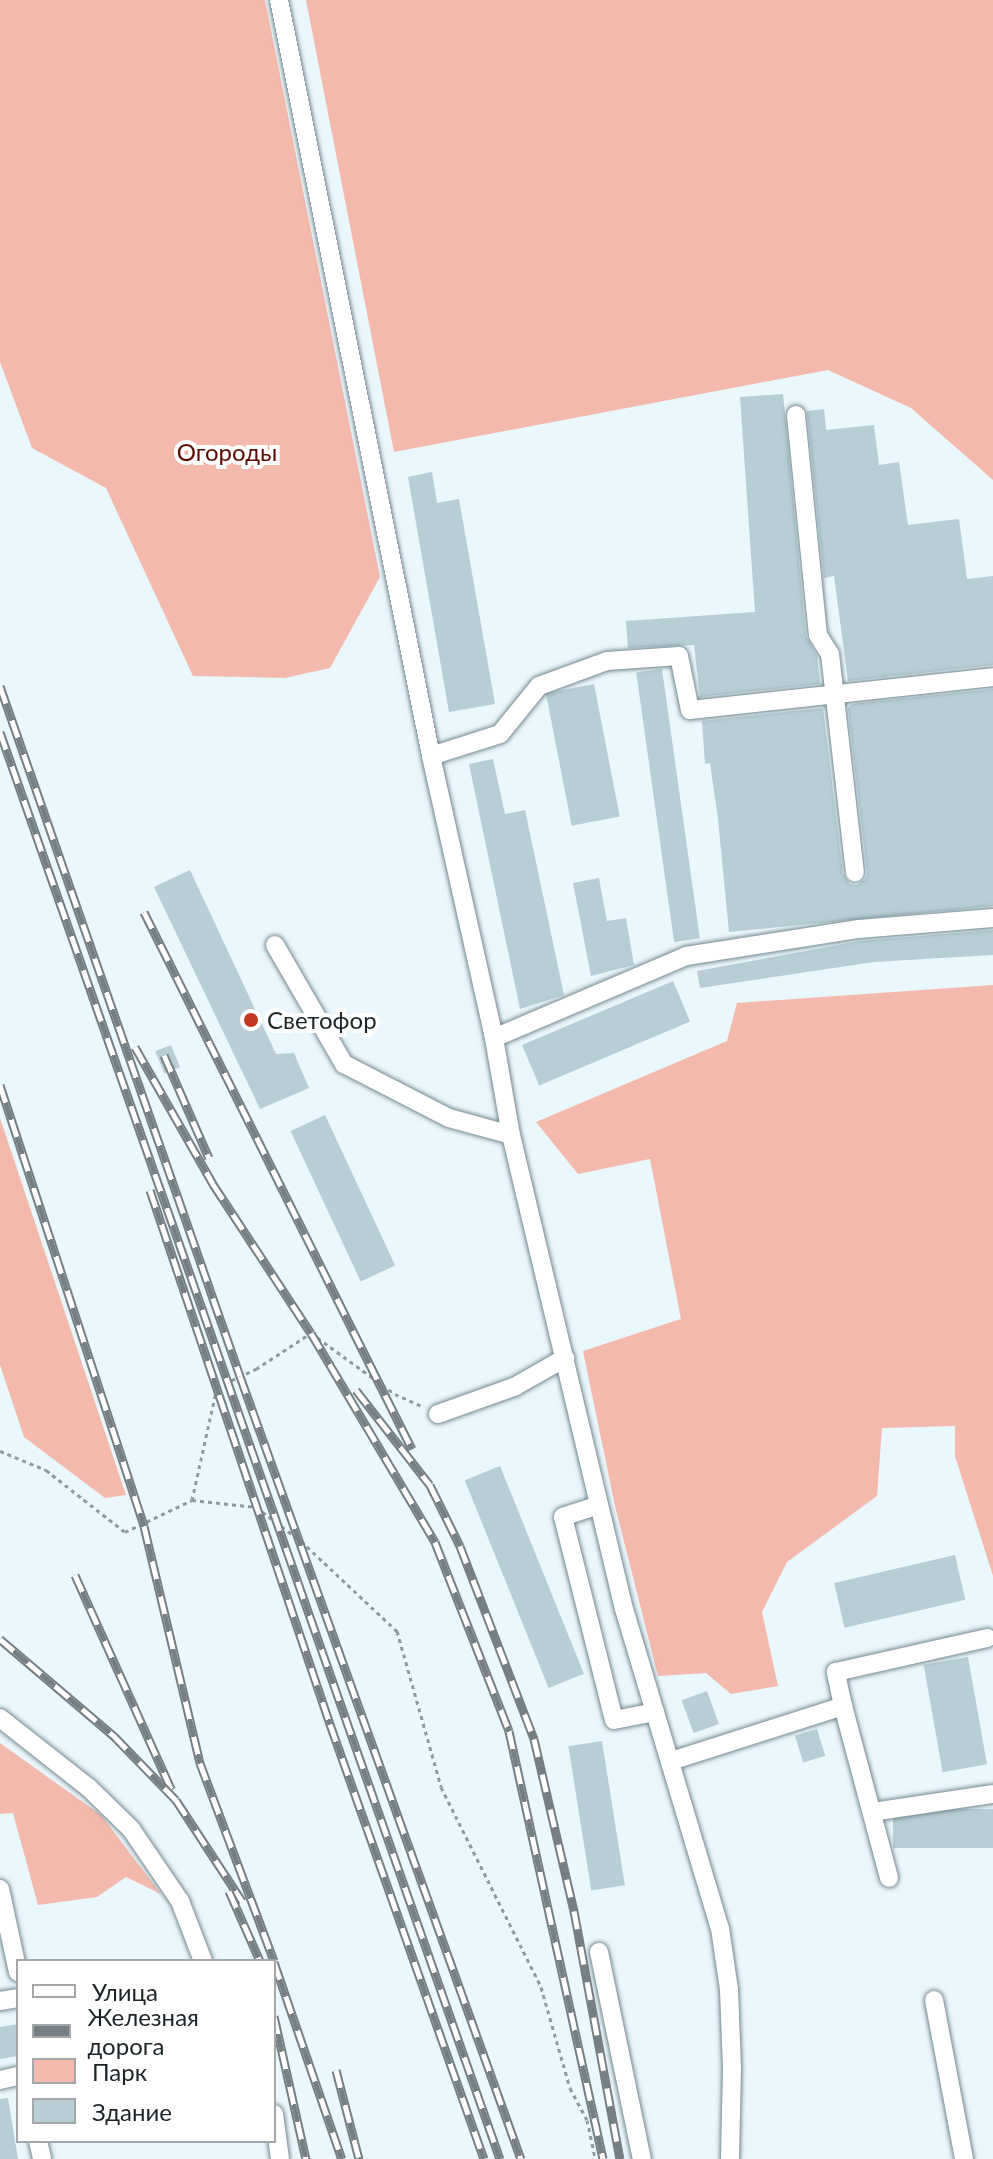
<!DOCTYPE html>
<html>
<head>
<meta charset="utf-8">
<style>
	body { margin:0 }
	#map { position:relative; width:993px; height:2159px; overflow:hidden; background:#eaf7fc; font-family:Lato,sans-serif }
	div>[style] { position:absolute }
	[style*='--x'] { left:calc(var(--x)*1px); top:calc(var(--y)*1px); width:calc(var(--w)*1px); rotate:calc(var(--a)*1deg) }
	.green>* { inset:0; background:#f4b9ad }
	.building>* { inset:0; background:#b8cdd6; transform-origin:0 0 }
	.path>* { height:3px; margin-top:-1.5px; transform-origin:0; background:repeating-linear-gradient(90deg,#8f999e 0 4px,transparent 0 8px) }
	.roads { filter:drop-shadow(0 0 2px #748890) drop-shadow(0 0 2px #748890) }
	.minor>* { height:18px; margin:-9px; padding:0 9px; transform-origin:9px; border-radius:9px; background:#fff }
	.rail>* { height:9px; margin-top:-4.5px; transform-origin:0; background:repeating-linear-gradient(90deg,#fff 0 18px,#757f84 0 36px); box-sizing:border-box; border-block:2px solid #757f84 }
	.dots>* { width:22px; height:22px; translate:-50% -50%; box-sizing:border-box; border:4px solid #fff; border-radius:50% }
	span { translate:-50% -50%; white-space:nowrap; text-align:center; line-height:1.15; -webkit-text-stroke:8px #fff; paint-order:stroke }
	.park-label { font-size:24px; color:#5c0b01 }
	.poi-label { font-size:24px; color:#1c2428 }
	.left { translate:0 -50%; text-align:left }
	.legend { position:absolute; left:16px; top:1959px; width:260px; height:184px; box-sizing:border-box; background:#fff; border:2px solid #a4a7a9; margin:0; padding:10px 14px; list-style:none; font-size:24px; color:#1c2428 }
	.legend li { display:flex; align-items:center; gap:16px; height:40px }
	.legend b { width:40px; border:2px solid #a4a7a9 }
</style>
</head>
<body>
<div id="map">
	<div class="green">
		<i style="clip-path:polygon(0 0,265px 0,380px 577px,330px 668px,285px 678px,193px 676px,106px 488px,32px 448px,0 362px)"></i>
		<i style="clip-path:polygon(306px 0,993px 0,993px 480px,911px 408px,828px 370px,394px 452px)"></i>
		<i style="clip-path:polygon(993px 985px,993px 1576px,955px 1456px,955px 1426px,882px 1428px,877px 1496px,787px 1562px,762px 1612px,778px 1686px,731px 1694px,706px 1673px,658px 1676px,615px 1506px,583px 1351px,681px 1319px,650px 1159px,578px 1174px,536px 1122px,727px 1041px,737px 1003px)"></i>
		<i style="clip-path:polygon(0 1118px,126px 1495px,105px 1498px,24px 1437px,0 1365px)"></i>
		<i style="clip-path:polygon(0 1743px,101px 1815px,161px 1894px,126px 1877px,97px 1897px,38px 1905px,13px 1813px,0 1814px)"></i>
	</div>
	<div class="building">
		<i style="clip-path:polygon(783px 394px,806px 636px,817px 656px,820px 684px,700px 697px,694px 645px,628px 648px,626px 621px,755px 612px,740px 397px)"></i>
		<i style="clip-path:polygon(824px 409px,826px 430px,874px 425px,879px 465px,899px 462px,908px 525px,959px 519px,967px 579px,993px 576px,993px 665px,848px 681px,834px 576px,824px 578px,807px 411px)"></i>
		<i style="clip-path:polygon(432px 472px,437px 503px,459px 499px,495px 704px,449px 712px,408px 477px)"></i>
		<i style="left:662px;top:669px;width:272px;height:26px;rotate:82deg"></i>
		<i style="left:594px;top:684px;width:135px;height:49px;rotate:79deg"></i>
		<i style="clip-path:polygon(993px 689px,993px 906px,729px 932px,718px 819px,710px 763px,705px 764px,702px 721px,823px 708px,843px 874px,850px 884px,857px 885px,866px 878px,867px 872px,848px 708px,852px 704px)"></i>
		<i style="clip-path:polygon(493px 759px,505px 814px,525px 810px,564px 995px,520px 1009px,469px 764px)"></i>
		<i style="clip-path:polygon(190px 870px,276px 1054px,294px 1053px,309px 1088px,260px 1109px,154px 887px)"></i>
		<i style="clip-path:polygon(599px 878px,607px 921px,626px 918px,634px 965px,591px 976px,573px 883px)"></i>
		<i style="clip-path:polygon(993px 930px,993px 955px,874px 962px,700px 988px,697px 971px,860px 941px)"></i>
		<i style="left:673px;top:981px;width:44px;height:164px;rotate:67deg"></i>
		<i style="left:171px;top:1045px;width:24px;height:17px;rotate:68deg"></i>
		<i style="left:325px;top:1115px;width:166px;height:38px;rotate:65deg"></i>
		<i style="left:500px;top:1466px;width:224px;height:38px;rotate:68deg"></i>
		<i style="left:955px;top:1555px;width:46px;height:124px;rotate:77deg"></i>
		<i style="left:968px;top:1657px;width:109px;height:45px;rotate:80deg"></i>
		<i style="left:707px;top:1691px;width:35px;height:27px;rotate:70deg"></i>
		<i style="left:817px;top:1729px;width:28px;height:23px;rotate:73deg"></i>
		<i style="left:602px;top:1741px;width:146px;height:34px;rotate:81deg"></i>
		<i style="left:993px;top:1809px;width:39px;height:100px;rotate:90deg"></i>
		<i style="clip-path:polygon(18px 2024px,18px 2056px,0 2059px,0 2027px)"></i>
		<i style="clip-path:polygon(8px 2098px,18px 2159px,0 2159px,0 2099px)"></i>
	</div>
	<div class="path">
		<i style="--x:0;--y:1451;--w:50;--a:22.4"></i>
		<i style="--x:46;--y:1470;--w:100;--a:38.1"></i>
		<i style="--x:125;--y:1532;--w:74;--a:-25.5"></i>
		<i style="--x:192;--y:1500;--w:116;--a:-77.5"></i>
		<i style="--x:217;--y:1387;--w:43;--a:-24.8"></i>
		<i style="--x:256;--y:1369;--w:66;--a:-33.2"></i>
		<i style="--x:311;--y:1333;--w:104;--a:36"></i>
		<i style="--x:395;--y:1394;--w:32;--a:24"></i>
		<i style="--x:192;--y:1500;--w:64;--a:6.2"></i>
		<i style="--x:256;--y:1507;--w:56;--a:37.1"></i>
		<i style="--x:301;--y:1541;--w:132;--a:43.2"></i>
		<i style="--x:397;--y:1631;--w:162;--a:74.2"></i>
		<i style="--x:441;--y:1787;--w:224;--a:63.4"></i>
		<i style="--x:541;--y:1987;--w:105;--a:74"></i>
		<i style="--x:570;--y:2088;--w:36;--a:62"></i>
		<i style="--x:587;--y:2120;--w:40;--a:78"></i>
	</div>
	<div class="roads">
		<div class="minor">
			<i style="--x:279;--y:0;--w:771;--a:78.63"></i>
			<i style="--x:431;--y:756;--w:289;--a:77.4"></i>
			<i style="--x:494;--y:1038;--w:98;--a:80.1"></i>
			<i style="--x:511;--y:1135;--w:487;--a:76.6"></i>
			<i style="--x:624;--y:1609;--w:333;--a:73.3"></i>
			<i style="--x:720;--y:1928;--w:63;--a:81.7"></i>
			<i style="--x:729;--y:1990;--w:78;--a:87.8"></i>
			<i style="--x:732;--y:2068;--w:91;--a:91.3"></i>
			<i style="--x:796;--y:415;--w:221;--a:84.3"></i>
			<i style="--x:818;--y:635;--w:22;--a:58"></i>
			<i style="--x:830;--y:654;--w:220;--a:83.5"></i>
			<i style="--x:431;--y:756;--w:72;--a:-17.7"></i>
			<i style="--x:500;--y:734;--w:62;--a:-50.9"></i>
			<i style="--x:539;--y:686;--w:72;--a:-20.2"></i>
			<i style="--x:607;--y:661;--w:72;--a:-4"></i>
			<i style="--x:679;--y:656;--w:55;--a:78.5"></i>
			<i style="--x:690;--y:710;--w:305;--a:-6.2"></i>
			<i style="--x:275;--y:945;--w:138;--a:59.9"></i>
			<i style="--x:344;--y:1064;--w:118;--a:27.2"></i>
			<i style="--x:449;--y:1118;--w:64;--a:15.3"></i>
			<i style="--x:494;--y:1038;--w:209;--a:-23.1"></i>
			<i style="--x:686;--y:956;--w:175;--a:-8.9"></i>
			<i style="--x:859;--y:929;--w:134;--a:-4.7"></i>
			<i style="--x:438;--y:1414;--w:81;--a:-19.6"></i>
			<i style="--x:514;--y:1387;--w:59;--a:-29.6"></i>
			<i style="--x:599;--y:1505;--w:38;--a:162"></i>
			<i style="--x:563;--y:1517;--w:209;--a:75.9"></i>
			<i style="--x:614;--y:1720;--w:42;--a:-11"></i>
			<i style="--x:843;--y:1706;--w:35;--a:-102"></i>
			<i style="--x:836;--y:1672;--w:155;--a:-12.7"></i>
			<i style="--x:0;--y:1718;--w:113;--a:38.2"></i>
			<i style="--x:89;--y:1788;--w:59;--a:44.3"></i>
			<i style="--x:131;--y:1829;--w:87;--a:55.8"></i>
			<i style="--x:180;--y:1901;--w:64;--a:69"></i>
			<i style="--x:671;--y:1761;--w:181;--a:-17.7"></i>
			<i style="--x:843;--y:1706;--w:178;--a:75"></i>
			<i style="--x:872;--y:1812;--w:122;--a:-8.5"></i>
			<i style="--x:0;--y:1889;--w:85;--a:77.8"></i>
			<i style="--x:599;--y:1952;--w:211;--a:78.3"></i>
			<i style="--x:934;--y:2000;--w:162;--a:79.3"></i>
			<i style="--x:0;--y:2001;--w:18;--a:-9"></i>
			<i style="--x:0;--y:2080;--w:18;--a:-13"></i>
			<i style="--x:274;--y:2114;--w:45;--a:82.4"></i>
			<i style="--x:38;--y:2141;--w:18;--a:77"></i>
		</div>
	</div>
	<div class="rail">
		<i style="--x:0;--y:686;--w:731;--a:70.82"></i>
		<i style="--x:240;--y:1376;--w:832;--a:70.26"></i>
		<i style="--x:0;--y:732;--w:1512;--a:70.69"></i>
		<i style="--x:144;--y:912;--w:600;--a:63.48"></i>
		<i style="--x:135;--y:1047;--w:158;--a:60.3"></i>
		<i style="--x:213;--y:1184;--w:178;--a:56.7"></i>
		<i style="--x:311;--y:1333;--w:243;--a:59.3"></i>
		<i style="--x:435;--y:1542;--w:203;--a:68.6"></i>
		<i style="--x:509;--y:1731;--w:438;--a:77.6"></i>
		<i style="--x:164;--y:1055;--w:112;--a:66.4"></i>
		<i style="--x:0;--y:1085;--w:464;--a:71.9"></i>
		<i style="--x:144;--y:1526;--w:244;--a:76.7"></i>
		<i style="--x:200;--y:1763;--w:211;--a:69.5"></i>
		<i style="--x:150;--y:1190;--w:564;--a:71.37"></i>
		<i style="--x:330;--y:1724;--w:461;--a:70.5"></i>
		<i style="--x:356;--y:1390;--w:120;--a:52.1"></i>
		<i style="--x:430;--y:1485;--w:68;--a:63.8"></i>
		<i style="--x:460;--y:1546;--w:207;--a:69"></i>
		<i style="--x:534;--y:1739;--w:177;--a:76.9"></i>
		<i style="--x:574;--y:1911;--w:252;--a:79.5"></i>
		<i style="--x:75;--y:1575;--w:235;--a:65.8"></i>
		<i style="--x:0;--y:1639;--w:150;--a:40.4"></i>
		<i style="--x:114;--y:1736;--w:89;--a:45.9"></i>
		<i style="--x:176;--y:1800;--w:121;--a:56.8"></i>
		<i style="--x:229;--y:1891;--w:77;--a:66.1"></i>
		<i style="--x:274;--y:1962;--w:208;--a:71"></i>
		<i style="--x:274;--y:2016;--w:147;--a:77.4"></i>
		<i style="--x:336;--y:2070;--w:92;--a:75.5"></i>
	</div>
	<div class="dots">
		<i style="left:251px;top:1020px;background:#c33720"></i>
	</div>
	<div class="park-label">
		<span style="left:227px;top:452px">Огороды</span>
	</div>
	<div class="poi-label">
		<span class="left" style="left:267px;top:1020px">Светофор</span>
	</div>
	<ul class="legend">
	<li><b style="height:10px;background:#fff"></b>Улица</li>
	<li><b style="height:10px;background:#757f84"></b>Железная дорога</li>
	<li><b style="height:22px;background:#f4b9ad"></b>Парк</li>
	<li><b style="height:22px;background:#b8cdd6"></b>Здание</li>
	</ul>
</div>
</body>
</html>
